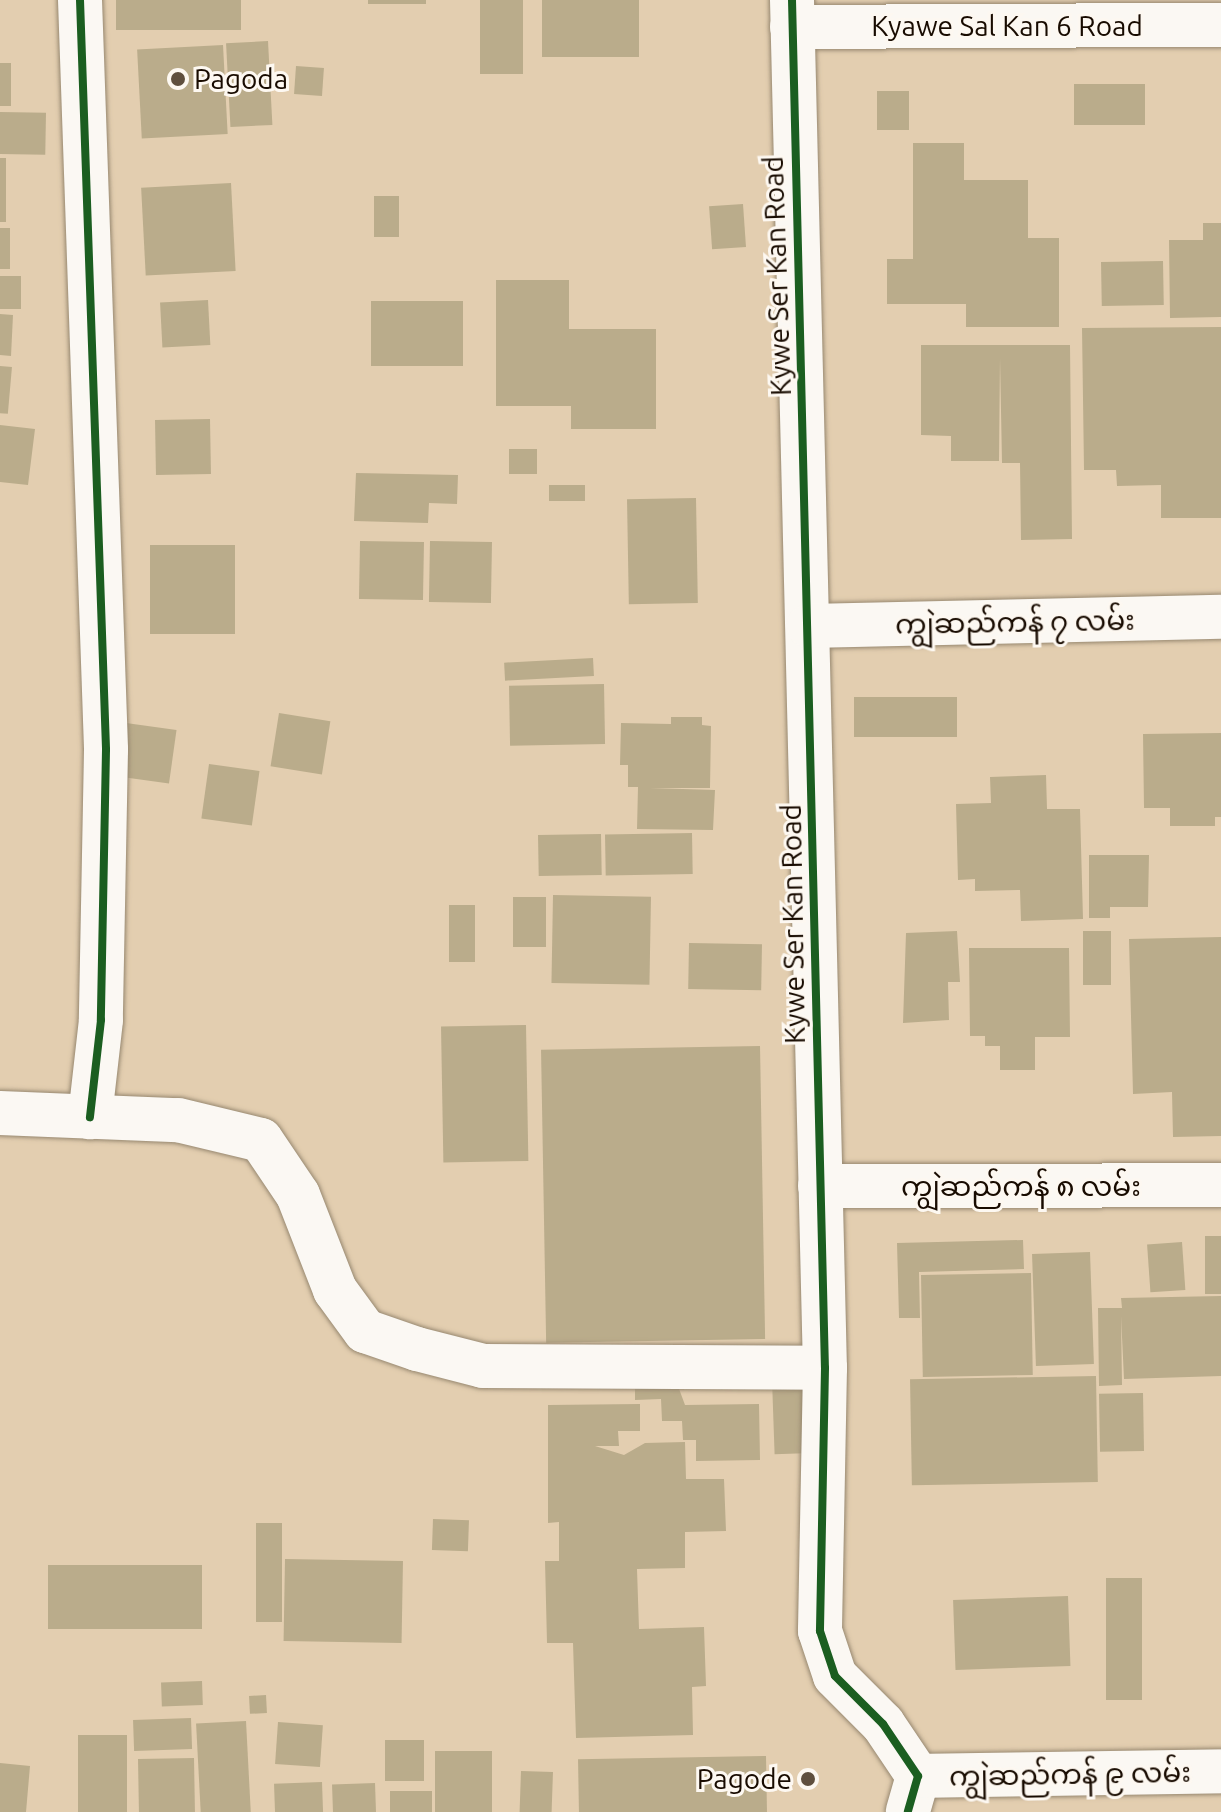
<!DOCTYPE html>
<html>
<head>
<meta charset="utf-8">
<style>
	body { margin:0 }
	#map { position:relative; width:1221px; height:1812px; overflow:hidden; background:#e3ceb0; font-family:Ubuntu,"Noto Sans Myanmar",sans-serif }
	div>[style] { position:absolute }
	[style*='--x'] { left:calc(var(--x)*1px); top:calc(var(--y)*1px); width:calc(var(--w)*1px); rotate:calc(var(--a)*1deg) }
	.building>* { inset:0; background:#baac8b; transform-origin:0 0 }
	.roads { filter:drop-shadow(0 0 2px #978870) drop-shadow(0 0 2px #978870) }
	.minor>* { height:44px; margin:-22px; padding:0 22px; transform-origin:22px; border-radius:22px; background:#fbf8f3 }
	.cycleway>* { height:8px; margin:-4px; padding:0 4px; transform-origin:4px; border-radius:4px; background:#1b5e20 }
	.dots>* { width:22px; height:22px; translate:-50% -50%; box-sizing:border-box; border:4px solid #fdf8f1; border-radius:50% }
	span { translate:-50% -50%; white-space:nowrap; text-align:center; line-height:1.15; -webkit-text-stroke:6px #fdf8f1; paint-order:stroke }
	.street-label { font-size:28px; color:#180b00 }
	.poi-label { font-size:28px; color:#180b00 }
	.left { translate:0 -50%; text-align:left }
	.right { translate:-100% -50%; text-align:right }
</style>
</head>
<body>
<div id="map">
	<div class="building">
		<i style="left:116px;top:0;width:125px;height:30px"></i>
		<i style="left:368px;top:0;width:58px;height:4px"></i>
		<i style="left:480px;top:0;width:43px;height:74px"></i>
		<i style="left:542px;top:0;width:97px;height:57px"></i>
		<i style="left:268px;top:41px;width:84px;height:42px;rotate:87deg"></i>
		<i style="left:223px;top:45px;width:89px;height:86px;rotate:87deg"></i>
		<i style="left:0;top:63px;width:11px;height:43px"></i>
		<i style="left:296px;top:66px;width:28px;height:28px;rotate:4deg"></i>
		<i style="left:1145px;top:84px;width:41px;height:71px;rotate:90deg"></i>
		<i style="left:877px;top:91px;width:32px;height:39px"></i>
		<i style="left:0;top:112px;width:46px;height:42px;rotate:1deg"></i>
		<i style="clip-path:polygon(913px 143px,964px 143px,964px 180px,1028px 180px,1028px 238px,1059px 238px,1059px 327px,966px 327px,966px 304px,887px 304px,887px 259px,913px 259px)"></i>
		<i style="left:0;top:158px;width:6px;height:64px"></i>
		<i style="left:231px;top:183px;width:88px;height:90px;rotate:87deg"></i>
		<i style="left:374px;top:196px;width:25px;height:41px"></i>
		<i style="left:743px;top:204px;width:43px;height:34px;rotate:86deg"></i>
		<i style="clip-path:polygon(1203px 223px,1221px 223px,1221px 317px,1170px 318px,1169px 240px,1203px 240px)"></i>
		<i style="left:0;top:228px;width:10px;height:41px"></i>
		<i style="left:1163px;top:261px;width:44px;height:62px;rotate:89deg"></i>
		<i style="left:0;top:276px;width:21px;height:33px"></i>
		<i style="clip-path:polygon(496px 280px,569px 280px,569px 329px,656px 329px,656px 429px,571px 429px,571px 406px,496px 406px)"></i>
		<i style="left:208px;top:300px;width:45px;height:48px;rotate:87deg"></i>
		<i style="left:371px;top:301px;width:92px;height:65px"></i>
		<i style="clip-path:polygon(0 314px,13px 315px,11px 356px,0 355px)"></i>
		<i style="clip-path:polygon(1221px 327px,1221px 518px,1161px 518px,1161px 485px,1117px 486px,1116px 470px,1084px 470px,1082px 328px)"></i>
		<i style="clip-path:polygon(921px 345px,1070px 345px,1072px 539px,1021px 540px,1020px 463px,1002px 463px,1000px 358px,999px 461px,951px 461px,951px 436px,921px 435px)"></i>
		<i style="left:0;top:366px;width:12px;height:47px;rotate:5deg"></i>
		<i style="left:210px;top:419px;width:55px;height:55px;rotate:89deg"></i>
		<i style="clip-path:polygon(0 425px,35px 429px,28px 485px,0 482px)"></i>
		<i style="left:509px;top:449px;width:28px;height:25px"></i>
		<i style="clip-path:polygon(356px 473px,458px 475px,457px 504px,429px 503px,428px 523px,354px 521px)"></i>
		<i style="left:549px;top:485px;width:36px;height:16px"></i>
		<i style="left:696px;top:498px;width:105px;height:69px;rotate:89deg"></i>
		<i style="left:360px;top:541px;width:64px;height:58px;rotate:1deg"></i>
		<i style="left:430px;top:541px;width:62px;height:61px;rotate:1deg"></i>
		<i style="left:150px;top:545px;width:85px;height:89px"></i>
		<i style="left:593px;top:658px;width:18px;height:89px;rotate:87deg"></i>
		<i style="left:604px;top:684px;width:60px;height:95px;rotate:89deg"></i>
		<i style="left:854px;top:697px;width:103px;height:40px"></i>
		<i style="left:279px;top:713px;width:52px;height:54px;rotate:9deg"></i>
		<i style="clip-path:polygon(671px 717px,702px 717px,702px 725px,711px 726px,710px 788px,650px 788px,715px 790px,713px 830px,637px 829px,638px 787px,628px 787px,628px 765px,620px 765px,621px 723px,671px 724px)"></i>
		<i style="left:126px;top:723px;width:51px;height:54px;rotate:8deg"></i>
		<i style="clip-path:polygon(1221px 733px,1221px 817px,1215px 817px,1215px 826px,1170px 826px,1170px 808px,1144px 808px,1143px 734px)"></i>
		<i style="left:209px;top:764px;width:51px;height:55px;rotate:8deg"></i>
		<i style="clip-path:polygon(1046px 775px,1047px 809px,1080px 809px,1083px 919px,1021px 921px,1020px 890px,975px 891px,975px 879px,958px 880px,956px 804px,991px 803px,990px 777px)"></i>
		<i style="left:692px;top:833px;width:41px;height:87px;rotate:89deg"></i>
		<i style="left:601px;top:834px;width:41px;height:63px;rotate:89deg"></i>
		<i style="clip-path:polygon(1089px 855px,1149px 855px,1148px 907px,1110px 907px,1110px 918px,1089px 918px)"></i>
		<i style="left:553px;top:895px;width:98px;height:88px;rotate:1deg"></i>
		<i style="left:513px;top:897px;width:33px;height:50px"></i>
		<i style="left:449px;top:905px;width:26px;height:57px"></i>
		<i style="clip-path:polygon(957px 931px,960px 982px,948px 982px,949px 1020px,903px 1023px,906px 933px)"></i>
		<i style="left:1083px;top:931px;width:28px;height:54px"></i>
		<i style="clip-path:polygon(1221px 937px,1221px 1136px,1173px 1137px,1172px 1092px,1133px 1094px,1129px 939px)"></i>
		<i style="left:689px;top:943px;width:73px;height:46px;rotate:1deg"></i>
		<i style="clip-path:polygon(969px 948px,1069px 948px,1070px 1037px,1035px 1037px,1035px 1070px,1000px 1070px,1000px 1046px,985px 1046px,985px 1036px,970px 1036px)"></i>
		<i style="left:526px;top:1025px;width:136px;height:85px;rotate:89deg"></i>
		<i style="left:760px;top:1046px;width:293px;height:219px;rotate:89deg"></i>
		<i style="left:1205px;top:1236px;width:16px;height:58px"></i>
		<i style="clip-path:polygon(1023px 1240px,1024px 1269px,919px 1272px,920px 1318px,899px 1318px,897px 1243px)"></i>
		<i style="left:1182px;top:1242px;width:48px;height:35px;rotate:86deg"></i>
		<i style="left:1090px;top:1252px;width:112px;height:58px;rotate:88deg"></i>
		<i style="left:1031px;top:1273px;width:102px;height:110px;rotate:89deg"></i>
		<i style="clip-path:polygon(1221px 1296px,1221px 1376px,1124px 1379px,1121px 1316px,1122px 1385px,1099px 1386px,1098px 1308px,1122px 1308px,1121px 1298px)"></i>
		<i style="left:1096px;top:1376px;width:106px;height:186px;rotate:89deg"></i>
		<i style="left:809px;top:1379px;width:74px;height:37px;rotate:88deg"></i>
		<i style="clip-path:polygon(678px 1386px,685px 1405px,759px 1404px,760px 1460px,696px 1461px,696px 1440px,683px 1440px,682px 1421px,662px 1421px,661px 1399px,635px 1400px,635px 1387px)"></i>
		<i style="left:1143px;top:1393px;width:58px;height:44px;rotate:89deg"></i>
		<i style="clip-path:polygon(640px 1404px,640px 1431px,618px 1431px,619px 1446px,595px 1446px,624px 1455px,645px 1443px,685px 1442px,686px 1479px,724px 1479px,726px 1531px,685px 1532px,685px 1568px,637px 1569px,639px 1629px,704px 1627px,706px 1686px,692px 1687px,693px 1735px,576px 1738px,573px 1643px,547px 1643px,545px 1561px,559px 1561px,559px 1522px,548px 1523px,548px 1405px)"></i>
		<i style="left:433px;top:1519px;width:36px;height:31px;rotate:2deg"></i>
		<i style="left:256px;top:1523px;width:26px;height:99px"></i>
		<i style="left:285px;top:1559px;width:118px;height:82px;rotate:1deg"></i>
		<i style="left:48px;top:1565px;width:154px;height:64px"></i>
		<i style="left:1106px;top:1578px;width:36px;height:122px"></i>
		<i style="left:1068px;top:1596px;width:70px;height:115px;rotate:88deg"></i>
		<i style="left:202px;top:1681px;width:24px;height:41px;rotate:88deg"></i>
		<i style="left:266px;top:1695px;width:18px;height:17px;rotate:87deg"></i>
		<i style="left:191px;top:1718px;width:31px;height:58px;rotate:88deg"></i>
		<i style="left:246px;top:1721px;width:91px;height:50px;rotate:87deg"></i>
		<i style="left:278px;top:1722px;width:45px;height:42px;rotate:4deg"></i>
		<i style="left:78px;top:1735px;width:49px;height:77px"></i>
		<i style="left:385px;top:1740px;width:39px;height:41px"></i>
		<i style="left:435px;top:1751px;width:57px;height:61px"></i>
		<i style="left:766px;top:1756px;width:56px;height:188px;rotate:89deg"></i>
		<i style="left:194px;top:1758px;width:54px;height:56px;rotate:89deg"></i>
		<i style="clip-path:polygon(0 1763px,30px 1766px,26px 1812px,0 1812px)"></i>
		<i style="left:521px;top:1771px;width:32px;height:41px;rotate:2deg"></i>
		<i style="left:322px;top:1782px;width:30px;height:48px;rotate:88deg"></i>
		<i style="left:375px;top:1783px;width:29px;height:43px;rotate:88deg"></i>
		<i style="left:390px;top:1791px;width:42px;height:21px"></i>
	</div>
	<div class="roads">
		<div class="minor">
			<i style="--x:80;--y:0;--w:750;--a:88.01"></i>
			<i style="--x:106;--y:750;--w:270;--a:91.1"></i>
			<i style="--x:101;--y:1020;--w:98;--a:96.5"></i>
			<i style="--x:792;--y:0;--w:1368;--a:88.62"></i>
			<i style="--x:825;--y:1368;--w:263;--a:91.1"></i>
			<i style="--x:820;--y:1631;--w:47;--a:71.6"></i>
			<i style="--x:835;--y:1676;--w:68;--a:45"></i>
			<i style="--x:883;--y:1724;--w:63;--a:56.1"></i>
			<i style="--x:918;--y:1776;--w:37;--a:106"></i>
			<i style="--x:792;--y:27;--w:429;--a:-0.3"></i>
			<i style="--x:809;--y:626;--w:412;--a:-1.3"></i>
			<i style="--x:0;--y:1113;--w:178;--a:2.3"></i>
			<i style="--x:178;--y:1120;--w:85;--a:13.5"></i>
			<i style="--x:261;--y:1140;--w:66;--a:56.1"></i>
			<i style="--x:298;--y:1195;--w:102;--a:68.7"></i>
			<i style="--x:335;--y:1290;--w:51;--a:53.8"></i>
			<i style="--x:365;--y:1331;--w:55;--a:19.1"></i>
			<i style="--x:417;--y:1349;--w:68;--a:14.4"></i>
			<i style="--x:483;--y:1366;--w:342;--a:0.3"></i>
			<i style="--x:820;--y:1186;--w:401;--a:-0.1"></i>
			<i style="--x:918;--y:1776;--w:303;--a:-0.9"></i>
		</div>
	</div>
	<div class="cycleway">
		<i style="--x:80;--y:0;--w:750;--a:88.01"></i>
		<i style="--x:106;--y:750;--w:270;--a:91.1"></i>
		<i style="--x:101;--y:1020;--w:98;--a:96.5"></i>
		<i style="--x:792;--y:0;--w:1368;--a:88.62"></i>
		<i style="--x:825;--y:1368;--w:263;--a:91.1"></i>
		<i style="--x:820;--y:1631;--w:47;--a:71.6"></i>
		<i style="--x:835;--y:1676;--w:68;--a:45"></i>
		<i style="--x:883;--y:1724;--w:63;--a:56.1"></i>
		<i style="--x:918;--y:1776;--w:37;--a:106"></i>
	</div>
	<div class="dots">
		<i style="left:178px;top:79px;background:#5f4f3e"></i>
		<i style="left:808px;top:1779px;background:#5f4f3e"></i>
	</div>
	<div class="street-label">
		<span style="left:1007px;top:26px">Kyawe Sal Kan 6 Road</span>
		<span style="left:777px;top:276px;rotate:-92deg">Kywe Ser Kan Road</span>
		<span style="left:1015px;top:622px;rotate:-1deg">ကျွဲဆည်ကန် ၇ လမ်း</span>
		<span style="left:793px;top:924px;rotate:-91deg">Kywe Ser Kan Road</span>
		<span style="left:1021px;top:1186px">ကျွဲဆည်ကန် ၈ လမ်း</span>
		<span style="left:1070px;top:1774px;rotate:-1deg">ကျွဲဆည်ကန် ၉ လမ်း</span>
	</div>
	<div class="poi-label">
		<span class="left" style="left:194px;top:79px">Pagoda</span>
		<span class="right" style="left:792px;top:1779px">Pagode</span>
	</div>
</div>
</body>
</html>
